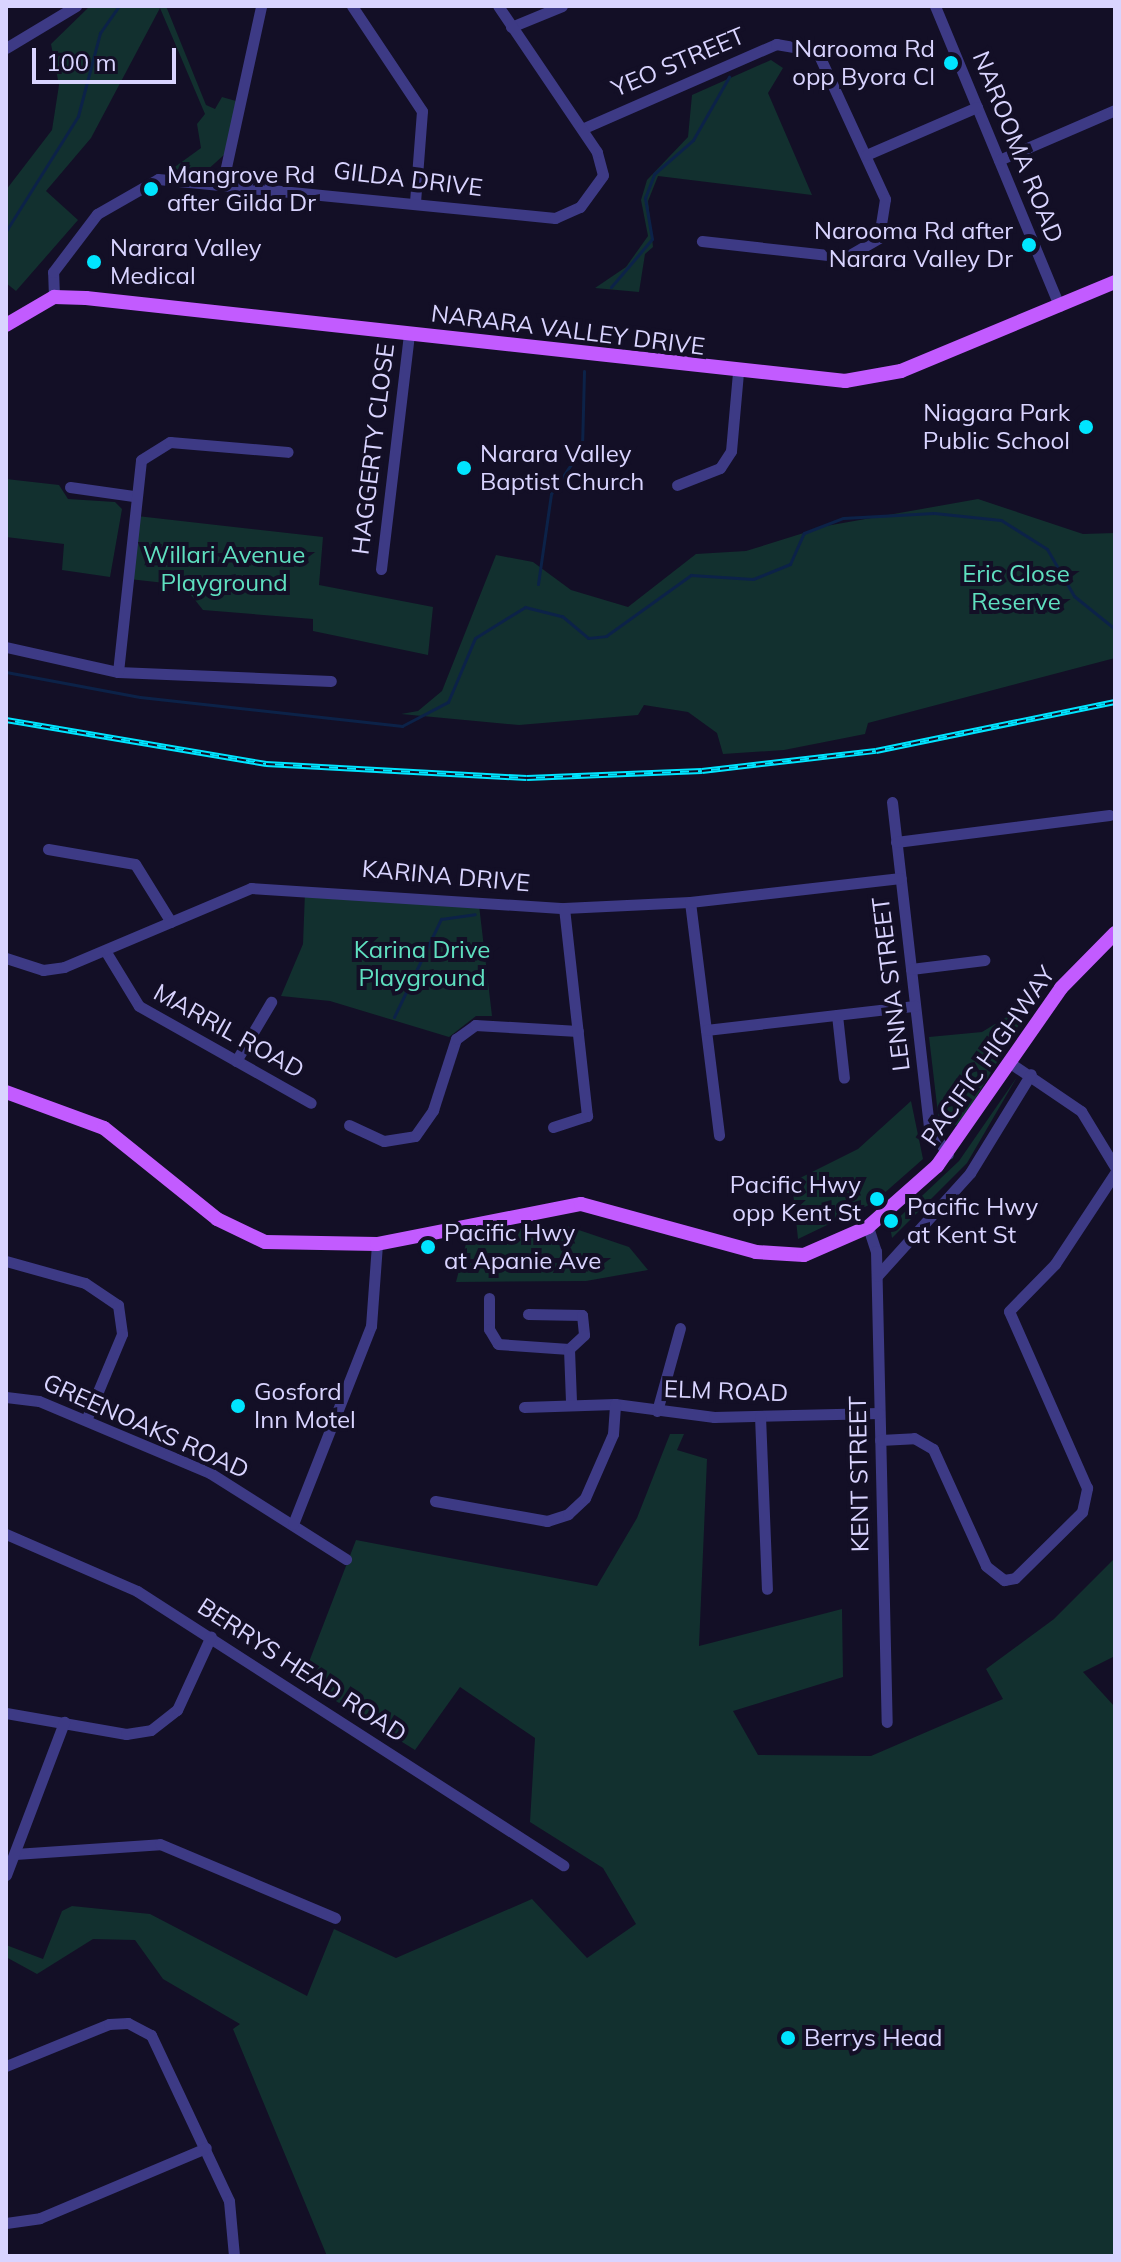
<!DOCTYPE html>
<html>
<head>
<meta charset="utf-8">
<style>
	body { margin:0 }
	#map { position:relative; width:1121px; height:2262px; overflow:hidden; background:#130f26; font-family:Mulish,sans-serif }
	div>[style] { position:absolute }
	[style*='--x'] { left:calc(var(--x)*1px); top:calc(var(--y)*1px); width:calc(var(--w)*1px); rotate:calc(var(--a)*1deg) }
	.green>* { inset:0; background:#12302f }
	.stream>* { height:3px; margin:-1.5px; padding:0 1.5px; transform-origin:1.5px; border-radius:1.5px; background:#0c2248 }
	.minor>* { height:11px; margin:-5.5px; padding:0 5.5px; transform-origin:5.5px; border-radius:5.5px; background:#3d3a85 }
	.major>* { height:14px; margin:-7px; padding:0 7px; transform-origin:7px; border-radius:7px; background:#c25bff }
	.rail>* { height:6px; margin-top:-3px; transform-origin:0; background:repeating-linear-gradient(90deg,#130f26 0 9px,#00e5ff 0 18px); box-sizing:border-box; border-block:2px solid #00e5ff }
	.dots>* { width:22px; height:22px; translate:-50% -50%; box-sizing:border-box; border:4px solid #130f26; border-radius:50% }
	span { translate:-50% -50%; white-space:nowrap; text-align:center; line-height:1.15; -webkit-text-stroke:8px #130f26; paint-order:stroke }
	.poi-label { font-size:24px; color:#d9d4ff }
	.right { translate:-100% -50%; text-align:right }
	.left { translate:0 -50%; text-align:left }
	.street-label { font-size:24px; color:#d9d4ff }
	.park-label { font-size:24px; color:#5fe0c0 }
	.frame { position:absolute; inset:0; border:8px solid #d9d4ff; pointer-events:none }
	.scale { position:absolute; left:32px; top:48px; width:144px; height:36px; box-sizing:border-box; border:4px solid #d9d4ff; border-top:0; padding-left:10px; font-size:24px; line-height:28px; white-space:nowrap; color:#d9d4ff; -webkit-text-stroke:6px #130f26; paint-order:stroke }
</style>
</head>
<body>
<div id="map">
	<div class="green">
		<i style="clip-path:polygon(90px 6px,166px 6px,206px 105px,215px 109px,222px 97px,236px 101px,225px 154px,205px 172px,172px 169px,201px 148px,197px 124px,205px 114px,160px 8px,91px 138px,46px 191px,78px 220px,16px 291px,6px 283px,6px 190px,52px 130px,59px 85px,51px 44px)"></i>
		<i style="clip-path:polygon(771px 60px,783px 68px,768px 93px,812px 195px,658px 176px,648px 201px,653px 247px,645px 254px,639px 292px,595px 288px,626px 267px,648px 236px,641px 200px,647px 180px,688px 137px,692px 95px)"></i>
		<i style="clip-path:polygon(6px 479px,59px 485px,68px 499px,115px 502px,122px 509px,110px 577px,62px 570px,64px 544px,6px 537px)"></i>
		<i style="clip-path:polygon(978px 499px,1083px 534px,1115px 533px,1115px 658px,868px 723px,865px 734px,784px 750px,723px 754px,717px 733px,688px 712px,644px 705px,638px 715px,519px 725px,401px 714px,418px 711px,442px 691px,496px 555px,533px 562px,571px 590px,628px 607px,696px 554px,746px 551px,826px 526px)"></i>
		<i style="clip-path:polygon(137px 516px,323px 537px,319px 585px,433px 607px,428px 655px,313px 631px,313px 619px,203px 610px,183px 585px,129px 579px)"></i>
		<i style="clip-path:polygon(305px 892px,479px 905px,492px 1016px,476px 1016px,449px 1037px,330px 1001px,281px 996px,303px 944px)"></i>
		<i style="clip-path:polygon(1033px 1001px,961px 1123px,940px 1131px,929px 1037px,982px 1032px)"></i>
		<i style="clip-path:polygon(1017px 1077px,967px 1163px,892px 1238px,890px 1226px,959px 1161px)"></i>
		<i style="clip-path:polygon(911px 1101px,923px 1159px,873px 1203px,798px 1239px,792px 1182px,858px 1149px)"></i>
		<i style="clip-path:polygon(567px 1226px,629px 1247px,648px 1270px,586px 1281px,456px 1282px,469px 1232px)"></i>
		<i style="clip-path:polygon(670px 1434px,684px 1434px,677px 1450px,707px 1459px,699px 1646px,842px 1609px,843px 1677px,733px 1711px,758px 1755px,871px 1756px,1003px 1699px,986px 1669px,1054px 1619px,1115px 1558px,1115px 1656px,1083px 1672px,1115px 1707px,1115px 2256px,327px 2256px,233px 2029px,240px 2024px,163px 1979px,135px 1940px,93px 1939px,37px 1974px,6px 1957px,6px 1945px,43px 1959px,62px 1911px,72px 1906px,150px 1914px,307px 1996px,334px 1929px,396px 1958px,532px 1899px,587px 1958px,636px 1924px,603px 1868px,530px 1822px,535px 1738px,460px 1687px,415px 1750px,302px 1680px,356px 1540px,597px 1586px,637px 1518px)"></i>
	</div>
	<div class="stream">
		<i style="--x:6;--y:231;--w:136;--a:-57.9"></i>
		<i style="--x:78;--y:116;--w:86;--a:-75.2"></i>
		<i style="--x:100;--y:33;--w:33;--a:-55"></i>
		<i style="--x:611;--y:287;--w:63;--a:-49.5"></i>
		<i style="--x:652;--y:239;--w:42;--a:-99.7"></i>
		<i style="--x:645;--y:198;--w:26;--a:-69"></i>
		<i style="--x:654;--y:174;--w:52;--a:-41.1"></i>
		<i style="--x:693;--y:140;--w:73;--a:-60.3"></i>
		<i style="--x:538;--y:584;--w:91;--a:-81.8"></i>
		<i style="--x:551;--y:494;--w:55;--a:-56"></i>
		<i style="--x:582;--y:448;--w:77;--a:-88.5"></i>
		<i style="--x:6;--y:672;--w:136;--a:10.6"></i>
		<i style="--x:140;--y:697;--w:264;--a:6.3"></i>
		<i style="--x:402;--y:726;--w:52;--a:-27.6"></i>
		<i style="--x:448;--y:702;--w:69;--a:-67.1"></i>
		<i style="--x:475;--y:638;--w:59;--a:-31.8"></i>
		<i style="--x:525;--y:607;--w:38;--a:14"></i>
		<i style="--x:562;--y:616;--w:34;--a:40"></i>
		<i style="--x:588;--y:638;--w:18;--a:-6"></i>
		<i style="--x:606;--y:636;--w:105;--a:-35.7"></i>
		<i style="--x:691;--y:575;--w:62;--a:3.7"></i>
		<i style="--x:753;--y:579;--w:40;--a:-22"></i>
		<i style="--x:790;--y:564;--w:34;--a:-66"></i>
		<i style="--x:804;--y:533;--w:42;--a:-21"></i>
		<i style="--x:843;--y:518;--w:91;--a:-3.1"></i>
		<i style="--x:934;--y:513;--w:67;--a:6"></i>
		<i style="--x:1001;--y:520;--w:54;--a:32.2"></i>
		<i style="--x:1047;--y:549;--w:54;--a:60.1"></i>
		<i style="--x:1074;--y:596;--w:53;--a:38.8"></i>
		<i style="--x:394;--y:1017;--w:109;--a:-64.4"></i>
		<i style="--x:441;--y:919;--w:34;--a:-8"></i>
	</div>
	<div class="minor">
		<i style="--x:352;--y:6;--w:126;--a:56.3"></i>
		<i style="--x:422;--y:111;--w:90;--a:94.4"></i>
		<i style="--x:935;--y:6;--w:325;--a:67.5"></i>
		<i style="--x:511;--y:27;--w:55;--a:-22.4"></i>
		<i style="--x:6;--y:48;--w:82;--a:-31"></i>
		<i style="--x:584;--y:128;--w:210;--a:-23.6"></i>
		<i style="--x:776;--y:44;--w:42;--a:9.7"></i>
		<i style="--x:817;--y:51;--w:163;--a:65.3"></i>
		<i style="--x:885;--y:199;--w:39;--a:99"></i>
		<i style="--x:879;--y:238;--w:38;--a:150"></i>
		<i style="--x:846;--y:257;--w:145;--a:-173.7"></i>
		<i style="--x:866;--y:155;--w:121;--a:-23.4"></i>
		<i style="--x:999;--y:160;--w:126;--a:-23.3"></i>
		<i style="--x:223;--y:181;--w:179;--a:-77.7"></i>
		<i style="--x:54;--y:297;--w:25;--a:-92"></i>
		<i style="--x:53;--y:272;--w:73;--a:-52.8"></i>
		<i style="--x:97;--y:214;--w:70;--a:-29.8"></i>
		<i style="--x:158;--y:179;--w:399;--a:5.6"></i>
		<i style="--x:555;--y:218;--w:27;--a:-24"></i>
		<i style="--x:580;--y:207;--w:39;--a:-54"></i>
		<i style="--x:603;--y:175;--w:24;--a:-105"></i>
		<i style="--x:597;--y:152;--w:176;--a:-124.1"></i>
		<i style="--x:677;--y:485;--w:46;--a:-21.6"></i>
		<i style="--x:720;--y:468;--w:20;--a:-57"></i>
		<i style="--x:731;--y:451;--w:79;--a:-84.9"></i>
		<i style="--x:70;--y:487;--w:64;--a:8.1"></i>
		<i style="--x:381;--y:569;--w:237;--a:-83.2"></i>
		<i style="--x:6;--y:647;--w:115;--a:12.6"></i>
		<i style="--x:118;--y:672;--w:213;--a:2.4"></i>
		<i style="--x:118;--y:672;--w:213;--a:-83.8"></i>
		<i style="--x:141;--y:460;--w:34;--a:-32"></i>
		<i style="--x:170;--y:442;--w:118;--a:4.8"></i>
		<i style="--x:892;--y:802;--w:327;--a:83.5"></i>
		<i style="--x:929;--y:1127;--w:33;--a:55"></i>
		<i style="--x:896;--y:842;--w:215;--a:-7.2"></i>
		<i style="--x:48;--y:849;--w:88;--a:9.8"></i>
		<i style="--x:135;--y:864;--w:68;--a:58.2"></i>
		<i style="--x:690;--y:902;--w:235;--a:82.9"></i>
		<i style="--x:106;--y:952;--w:63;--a:58.6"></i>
		<i style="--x:139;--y:1006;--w:197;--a:29.4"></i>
		<i style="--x:6;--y:958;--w:39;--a:18"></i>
		<i style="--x:43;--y:970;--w:21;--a:-8"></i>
		<i style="--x:64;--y:967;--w:203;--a:-22.9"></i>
		<i style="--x:251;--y:888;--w:314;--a:3.7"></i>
		<i style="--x:564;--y:908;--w:126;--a:-2.7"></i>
		<i style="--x:690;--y:902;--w:212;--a:-6.5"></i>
		<i style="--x:911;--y:969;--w:74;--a:-7"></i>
		<i style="--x:837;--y:1015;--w:63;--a:83.7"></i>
		<i style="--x:706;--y:1030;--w:210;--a:-6.6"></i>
		<i style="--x:236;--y:1061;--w:69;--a:-59.3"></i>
		<i style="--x:1010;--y:1063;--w:86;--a:34.1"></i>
		<i style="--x:1081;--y:1111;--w:66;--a:58.7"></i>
		<i style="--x:349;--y:1125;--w:38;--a:25"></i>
		<i style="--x:384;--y:1141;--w:31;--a:-9"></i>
		<i style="--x:415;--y:1136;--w:32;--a:-55"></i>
		<i style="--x:433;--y:1110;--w:75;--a:-72.1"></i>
		<i style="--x:456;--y:1039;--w:24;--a:-36"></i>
		<i style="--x:475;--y:1025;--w:103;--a:3.3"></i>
		<i style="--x:553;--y:1127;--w:36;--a:-18"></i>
		<i style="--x:587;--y:1116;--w:209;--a:-96.3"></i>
		<i style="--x:868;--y:1227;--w:25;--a:72"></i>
		<i style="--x:876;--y:1251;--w:471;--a:88.7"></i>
		<i style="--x:6;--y:1261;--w:82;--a:15.6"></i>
		<i style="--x:85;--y:1283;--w:40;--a:34"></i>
		<i style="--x:118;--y:1305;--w:29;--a:82"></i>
		<i style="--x:122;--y:1334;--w:93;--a:112.7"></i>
		<i style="--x:877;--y:1276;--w:139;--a:-47.9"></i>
		<i style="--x:970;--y:1173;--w:116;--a:-58.4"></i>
		<i style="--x:489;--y:1298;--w:31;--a:90"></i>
		<i style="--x:489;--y:1329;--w:17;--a:59"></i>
		<i style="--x:498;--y:1344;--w:71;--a:4"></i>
		<i style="--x:528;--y:1314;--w:54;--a:1.1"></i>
		<i style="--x:582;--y:1315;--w:20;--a:84"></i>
		<i style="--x:584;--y:1335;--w:21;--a:137"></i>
		<i style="--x:569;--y:1349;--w:52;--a:87.8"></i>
		<i style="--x:6;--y:1397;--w:33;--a:7"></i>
		<i style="--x:39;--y:1401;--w:186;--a:22.8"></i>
		<i style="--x:210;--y:1473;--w:161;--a:32.3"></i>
		<i style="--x:524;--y:1407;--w:91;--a:-1.9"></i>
		<i style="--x:615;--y:1404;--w:100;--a:7.5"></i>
		<i style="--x:714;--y:1417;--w:165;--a:-1.4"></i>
		<i style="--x:657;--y:1411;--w:86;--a:-74.5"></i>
		<i style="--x:760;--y:1416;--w:173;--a:87.7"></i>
		<i style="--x:880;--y:1440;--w:34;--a:-3"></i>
		<i style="--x:914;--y:1438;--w:22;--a:30"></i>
		<i style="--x:933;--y:1449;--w:128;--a:65.6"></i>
		<i style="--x:986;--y:1566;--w:23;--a:38"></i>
		<i style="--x:1004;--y:1580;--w:11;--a:-10"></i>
		<i style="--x:1015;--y:1578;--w:94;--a:-44.6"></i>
		<i style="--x:1082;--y:1512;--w:25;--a:-78"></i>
		<i style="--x:1087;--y:1488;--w:193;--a:-113.8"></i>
		<i style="--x:1009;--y:1311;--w:66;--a:-45.6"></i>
		<i style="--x:1055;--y:1264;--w:109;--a:-56.6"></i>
		<i style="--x:435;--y:1501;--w:114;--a:10.1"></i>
		<i style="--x:547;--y:1521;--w:22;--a:-18"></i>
		<i style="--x:568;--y:1514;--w:23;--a:-43"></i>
		<i style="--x:585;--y:1498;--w:70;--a:-66.4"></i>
		<i style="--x:613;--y:1434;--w:30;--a:-86"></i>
		<i style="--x:293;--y:1524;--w:213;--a:-68.5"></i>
		<i style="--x:371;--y:1326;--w:82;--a:-85.8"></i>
		<i style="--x:6;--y:1534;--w:143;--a:23.5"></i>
		<i style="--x:137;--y:1591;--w:507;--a:32.75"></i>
		<i style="--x:6;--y:1713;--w:122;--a:9.9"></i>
		<i style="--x:126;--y:1734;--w:25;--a:-9"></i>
		<i style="--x:151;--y:1730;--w:33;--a:-38"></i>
		<i style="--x:177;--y:1710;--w:81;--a:-65.3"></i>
		<i style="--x:15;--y:1854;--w:145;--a:-3.9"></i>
		<i style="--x:160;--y:1844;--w:190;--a:22.9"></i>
		<i style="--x:6;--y:1875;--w:164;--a:-69.2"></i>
		<i style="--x:6;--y:2066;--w:111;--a:-22.2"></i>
		<i style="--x:109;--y:2024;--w:19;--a:-3"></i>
		<i style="--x:128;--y:2023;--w:26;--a:28"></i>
		<i style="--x:151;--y:2035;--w:183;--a:64.8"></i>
		<i style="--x:229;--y:2201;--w:55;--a:84.8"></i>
		<i style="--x:6;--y:2223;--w:34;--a:-8"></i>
		<i style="--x:40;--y:2218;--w:180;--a:-22.9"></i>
	</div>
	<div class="major">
		<i style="--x:6;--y:325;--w:56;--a:-30.3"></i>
		<i style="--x:54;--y:297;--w:32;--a:2"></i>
		<i style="--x:86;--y:298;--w:764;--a:6.24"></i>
		<i style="--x:845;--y:381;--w:57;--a:-10.1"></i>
		<i style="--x:901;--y:371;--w:232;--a:-22.6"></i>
		<i style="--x:6;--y:1092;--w:104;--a:20.2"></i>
		<i style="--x:104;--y:1128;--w:145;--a:38.8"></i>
		<i style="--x:217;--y:1219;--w:53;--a:25.6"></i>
		<i style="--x:265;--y:1242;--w:112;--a:1"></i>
		<i style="--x:377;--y:1244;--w:208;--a:-11.1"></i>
		<i style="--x:581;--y:1204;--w:181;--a:15.3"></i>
		<i style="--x:756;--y:1252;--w:48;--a:3.6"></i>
		<i style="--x:804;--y:1255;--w:70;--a:-23.6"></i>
		<i style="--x:868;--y:1227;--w:92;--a:-41.5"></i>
		<i style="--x:937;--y:1166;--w:217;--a:-55.1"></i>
		<i style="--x:1061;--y:988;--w:77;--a:-45.5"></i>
	</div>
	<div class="rail">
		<i style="--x:6;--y:720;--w:264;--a:9.6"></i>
		<i style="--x:266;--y:764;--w:261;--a:3.1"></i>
		<i style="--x:527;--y:778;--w:175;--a:-2.3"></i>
		<i style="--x:702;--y:771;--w:175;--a:-6.6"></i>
		<i style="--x:876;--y:751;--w:244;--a:-11.6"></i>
	</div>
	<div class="dots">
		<i style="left:951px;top:63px;background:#00e5ff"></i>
		<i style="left:151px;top:189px;background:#00e5ff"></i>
		<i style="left:1029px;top:245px;background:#00e5ff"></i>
		<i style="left:94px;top:262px;background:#00e5ff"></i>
		<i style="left:1086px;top:427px;background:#00e5ff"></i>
		<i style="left:464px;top:468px;background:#00e5ff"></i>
		<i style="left:877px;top:1199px;background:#00e5ff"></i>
		<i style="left:891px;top:1221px;background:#00e5ff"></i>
		<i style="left:428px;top:1247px;background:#00e5ff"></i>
		<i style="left:238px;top:1406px;background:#00e5ff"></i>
		<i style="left:788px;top:2038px;background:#00e5ff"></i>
	</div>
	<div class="poi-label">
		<span class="right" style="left:935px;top:63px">Narooma Rd<br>opp Byora Cl</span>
		<span class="left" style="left:167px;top:189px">Mangrove Rd<br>after Gilda Dr</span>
		<span class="right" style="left:1013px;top:245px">Narooma Rd after<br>Narara Valley Dr</span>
		<span class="left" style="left:110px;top:262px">Narara Valley<br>Medical</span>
		<span class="right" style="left:1070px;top:427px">Niagara Park<br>Public School</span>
		<span class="left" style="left:480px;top:468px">Narara Valley<br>Baptist Church</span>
		<span class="right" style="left:861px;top:1199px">Pacific Hwy<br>opp Kent St</span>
		<span class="left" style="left:907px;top:1221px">Pacific Hwy<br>at Kent St</span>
		<span class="left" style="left:444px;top:1247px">Pacific Hwy<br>at Apanie Ave</span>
		<span class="left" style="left:254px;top:1406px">Gosford<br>Inn Motel</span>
		<span class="left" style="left:804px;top:2038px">Berrys Head</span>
	</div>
	<div class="street-label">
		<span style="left:678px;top:62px;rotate:-23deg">YEO STREET</span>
		<span style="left:1018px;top:147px;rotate:68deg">NAROOMA ROAD</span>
		<span style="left:408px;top:179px;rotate:7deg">GILDA DRIVE</span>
		<span style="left:568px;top:330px;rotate:7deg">NARARA VALLEY DRIVE</span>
		<span style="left:373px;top:449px;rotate:-83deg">HAGGERTY CLOSE</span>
		<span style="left:446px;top:876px;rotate:5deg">KARINA DRIVE</span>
		<span style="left:891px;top:984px;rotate:-97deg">LENNA STREET</span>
		<span style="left:229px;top:1031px;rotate:29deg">MARRIL ROAD</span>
		<span style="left:988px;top:1056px;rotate:-55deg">PACIFIC HIGHWAY</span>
		<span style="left:726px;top:1391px;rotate:2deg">ELM ROAD</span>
		<span style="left:146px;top:1426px;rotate:24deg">GREENOAKS ROAD</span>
		<span style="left:859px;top:1474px;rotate:-91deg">KENT STREET</span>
		<span style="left:302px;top:1670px;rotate:33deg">BERRYS HEAD ROAD</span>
	</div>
	<div class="park-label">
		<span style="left:224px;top:569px">Willari Avenue<br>Playground</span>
		<span style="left:1016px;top:588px">Eric Close<br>Reserve</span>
		<span style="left:422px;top:964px">Karina Drive<br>Playground</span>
	</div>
	<div class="frame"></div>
	<div class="scale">100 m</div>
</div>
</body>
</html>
